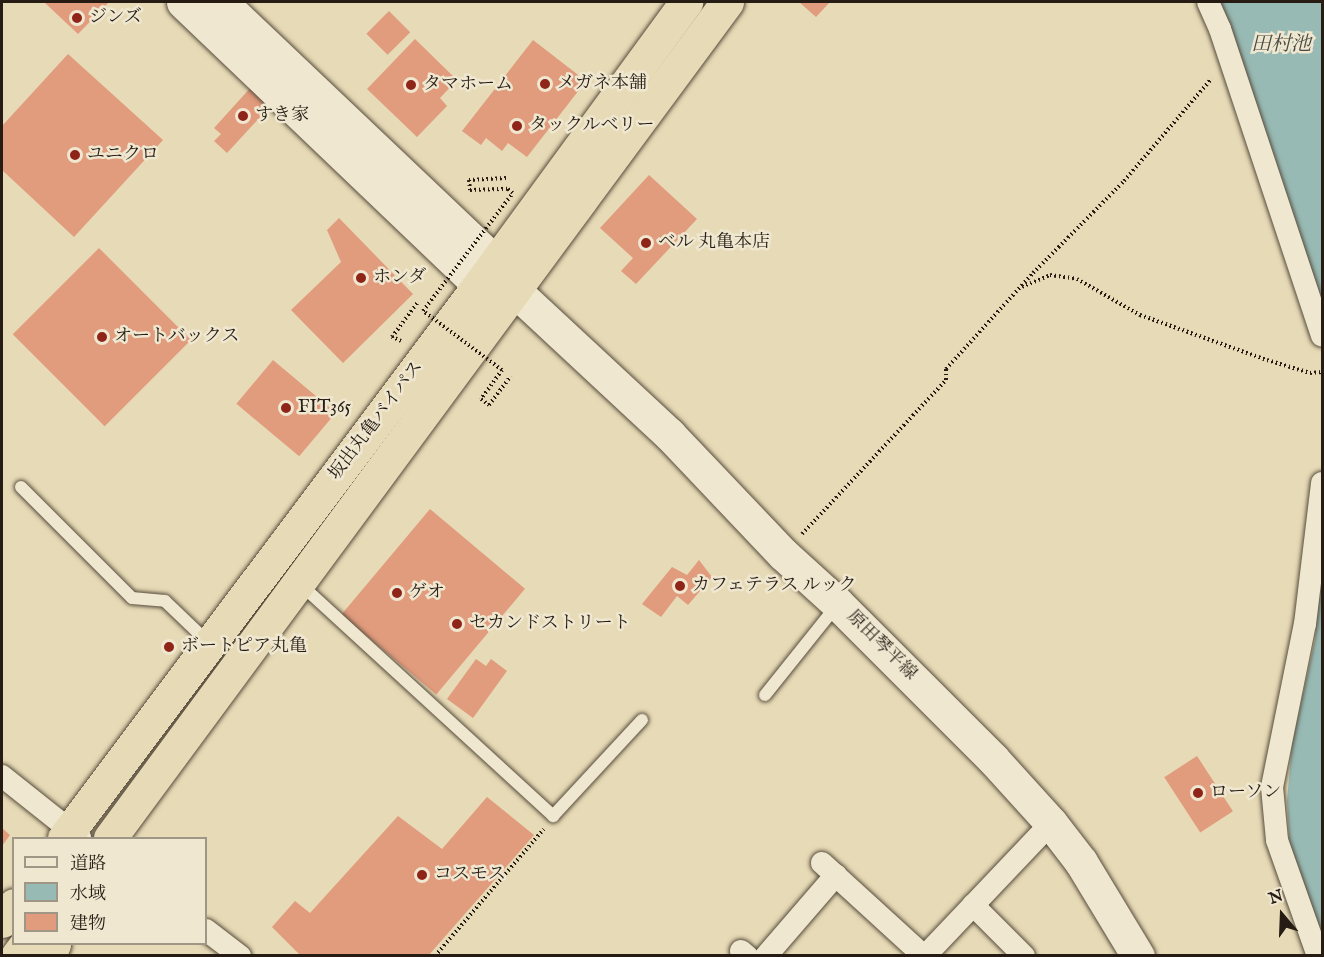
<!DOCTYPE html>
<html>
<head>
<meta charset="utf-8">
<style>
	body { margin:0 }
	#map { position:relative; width:1324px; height:957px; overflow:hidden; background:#e7dab6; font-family:"IM FELL English","Noto Serif JP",serif }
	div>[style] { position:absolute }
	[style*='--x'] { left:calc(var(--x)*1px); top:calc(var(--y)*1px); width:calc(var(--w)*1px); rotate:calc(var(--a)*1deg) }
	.water>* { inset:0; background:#98bab4 }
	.building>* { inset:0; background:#e19b7d; transform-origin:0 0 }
	.path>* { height:4px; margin-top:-2px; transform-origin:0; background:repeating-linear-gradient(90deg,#261c14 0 1.5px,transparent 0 4.5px) }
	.roads { filter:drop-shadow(0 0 2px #564c3c) drop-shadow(0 0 2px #564c3c) }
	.lane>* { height:12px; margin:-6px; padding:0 6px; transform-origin:6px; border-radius:6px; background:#efe7d0 }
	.street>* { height:22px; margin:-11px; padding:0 11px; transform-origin:11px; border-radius:11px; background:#efe7d0 }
	.secondary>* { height:33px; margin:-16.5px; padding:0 16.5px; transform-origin:16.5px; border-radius:16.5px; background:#efe7d0 }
	.highway>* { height:33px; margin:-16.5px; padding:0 16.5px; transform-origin:16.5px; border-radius:16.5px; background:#e7dab6 }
	.path-bridge>* { height:4px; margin-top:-2px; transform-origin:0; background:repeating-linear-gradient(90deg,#261c14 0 1.5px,transparent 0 4.5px) }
	.dots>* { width:16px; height:16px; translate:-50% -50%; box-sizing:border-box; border:3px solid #efe7d0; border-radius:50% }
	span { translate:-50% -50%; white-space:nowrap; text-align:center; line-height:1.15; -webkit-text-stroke:5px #efe7d0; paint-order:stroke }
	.poi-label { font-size:18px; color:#261c14 }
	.left { translate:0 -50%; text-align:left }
	.street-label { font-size:18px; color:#261c14 }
	.water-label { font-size:20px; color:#484b44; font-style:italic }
	.frame { position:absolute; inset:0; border:3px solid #261c14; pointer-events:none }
	.legend { position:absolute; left:12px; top:837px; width:195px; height:108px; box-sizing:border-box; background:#efe7d0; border:2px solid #9f9685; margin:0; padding:8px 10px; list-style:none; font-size:18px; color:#261c14 }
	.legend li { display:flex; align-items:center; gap:12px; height:30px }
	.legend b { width:30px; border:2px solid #9f9685 }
	.north { position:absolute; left:1252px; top:885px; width:60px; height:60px; -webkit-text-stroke:4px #efe7d0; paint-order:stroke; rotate:341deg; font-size:16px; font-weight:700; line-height:24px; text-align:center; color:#261c14 }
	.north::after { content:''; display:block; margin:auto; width:21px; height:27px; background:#261c14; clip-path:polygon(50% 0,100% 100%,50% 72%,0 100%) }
</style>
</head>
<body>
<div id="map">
	<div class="water">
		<i style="clip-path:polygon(1219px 2px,1322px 2px,1322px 306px)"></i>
		<i style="clip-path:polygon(1322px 559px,1322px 946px,1290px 854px,1287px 801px,1292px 743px,1315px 640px)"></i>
	</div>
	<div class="building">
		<i style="clip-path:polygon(44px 2px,109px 2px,78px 34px)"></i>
		<i style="clip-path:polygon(799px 2px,830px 2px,816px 17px)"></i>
		<i style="left:389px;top:11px;width:30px;height:32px;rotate:45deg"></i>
		<i style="clip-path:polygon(415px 39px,457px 80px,440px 98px,447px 106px,417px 137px,367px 89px)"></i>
		<i style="clip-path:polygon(533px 40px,586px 81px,527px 157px,508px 143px,502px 151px,486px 138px,481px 145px,462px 131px)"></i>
		<i style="clip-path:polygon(68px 54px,163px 140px,74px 237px,2px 170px,2px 126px)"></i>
		<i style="clip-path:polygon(253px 85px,273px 103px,227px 153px,214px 141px,221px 134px,214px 128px)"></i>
		<i style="clip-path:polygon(649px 175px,697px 219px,636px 284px,621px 271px,633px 258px,600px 228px)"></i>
		<i style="clip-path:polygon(339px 218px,413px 294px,343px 363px,291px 310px,341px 262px,327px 230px)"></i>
		<i style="left:99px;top:248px;width:130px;height:122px;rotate:45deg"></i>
		<i style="left:273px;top:360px;width:82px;height:57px;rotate:40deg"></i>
		<i style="left:430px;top:509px;width:124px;height:138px;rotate:40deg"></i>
		<i style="clip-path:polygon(699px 560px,712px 577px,688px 605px,677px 596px,661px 617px,642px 604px,672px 567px,687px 575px)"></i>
		<i style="clip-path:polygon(476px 659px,486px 666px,491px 659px,507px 671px,473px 718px,447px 699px)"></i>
		<i style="left:1197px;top:756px;width:66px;height:39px;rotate:57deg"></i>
		<i style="clip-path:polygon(487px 797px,534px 835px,428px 956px,301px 956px,272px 927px,295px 901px,310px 913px,398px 816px,442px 849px)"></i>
		<i style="clip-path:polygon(2px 828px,10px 835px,2px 846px)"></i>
	</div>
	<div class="path">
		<i style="--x:506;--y:178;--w:37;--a:177"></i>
		<i style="--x:469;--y:180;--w:10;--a:84"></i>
		<i style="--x:470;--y:190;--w:38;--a:-2"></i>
		<i style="--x:508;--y:189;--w:6;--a:39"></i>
		<i style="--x:1022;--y:287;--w:30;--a:-23"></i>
		<i style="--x:1050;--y:275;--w:27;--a:8"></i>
		<i style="--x:1077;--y:279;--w:73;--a:29.7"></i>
		<i style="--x:1140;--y:315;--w:135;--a:19.5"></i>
		<i style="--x:1267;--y:360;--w:45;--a:16.8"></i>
		<i style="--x:1310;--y:373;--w:12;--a:-5"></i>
		<i style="--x:401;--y:341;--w:10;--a:-156"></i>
		<i style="--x:392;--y:337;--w:44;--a:-53.4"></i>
		<i style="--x:502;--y:370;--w:36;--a:126"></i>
		<i style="--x:481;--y:399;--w:10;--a:37"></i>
		<i style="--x:489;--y:405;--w:36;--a:-53"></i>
		<i style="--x:802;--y:534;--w:211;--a:-46.9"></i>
		<i style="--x:946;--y:380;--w:11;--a:-90"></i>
		<i style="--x:946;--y:369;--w:130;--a:-47.8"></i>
		<i style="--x:1033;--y:273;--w:129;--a:-45.3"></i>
		<i style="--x:1124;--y:181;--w:135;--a:-49.5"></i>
		<i style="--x:435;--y:956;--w:167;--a:-49.4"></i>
	</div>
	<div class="roads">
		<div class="lane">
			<i style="--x:21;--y:487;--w:157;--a:45"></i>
			<i style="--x:132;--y:598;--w:33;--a:5"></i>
			<i style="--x:165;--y:601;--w:61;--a:43.7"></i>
			<i style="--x:299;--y:583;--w:345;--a:42.5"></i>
			<i style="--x:553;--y:816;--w:131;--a:-47.2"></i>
			<i style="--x:765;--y:695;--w:117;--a:-51.3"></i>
		</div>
		<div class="street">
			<i style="--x:1208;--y:2;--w:30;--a:66"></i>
			<i style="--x:1220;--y:29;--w:323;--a:71.6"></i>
			<i style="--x:2;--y:776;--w:100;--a:38.5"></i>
			<i style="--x:822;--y:863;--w:138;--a:42.4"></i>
			<i style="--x:973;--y:905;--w:72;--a:45"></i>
			<i style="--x:206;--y:930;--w:43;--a:37.4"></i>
			<i style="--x:741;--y:951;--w:8;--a:40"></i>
			<i style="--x:766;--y:956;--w:107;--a:-49.2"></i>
			<i style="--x:925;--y:956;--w:183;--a:-46.5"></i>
			<i style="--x:1318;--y:956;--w:123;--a:-109.5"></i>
			<i style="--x:1277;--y:840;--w:53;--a:-95.4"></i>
			<i style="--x:1272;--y:787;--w:166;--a:-78.6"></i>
			<i style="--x:1305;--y:624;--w:142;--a:-83.1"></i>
		</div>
		<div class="secondary">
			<i style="--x:183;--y:2;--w:410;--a:43.7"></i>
			<i style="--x:479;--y:285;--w:29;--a:8"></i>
			<i style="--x:221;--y:2;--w:378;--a:43.5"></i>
			<i style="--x:495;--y:262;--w:34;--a:56"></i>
			<i style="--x:514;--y:290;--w:212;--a:42.9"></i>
			<i style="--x:669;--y:434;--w:166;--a:46.5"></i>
			<i style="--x:783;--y:554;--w:74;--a:42.3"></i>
			<i style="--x:838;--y:604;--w:219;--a:45"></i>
			<i style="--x:993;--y:759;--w:86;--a:47.8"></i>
			<i style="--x:1051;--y:823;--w:49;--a:52.4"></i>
			<i style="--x:1081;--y:862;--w:110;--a:58.8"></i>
		</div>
		<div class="highway">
			<i style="--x:64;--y:838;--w:691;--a:-53.11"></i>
			<i style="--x:479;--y:285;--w:351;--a:-53.8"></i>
			<i style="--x:110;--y:838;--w:1039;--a:-53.57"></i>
			<i style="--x:2;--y:921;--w:20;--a:-53"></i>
			<i style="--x:17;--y:956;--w:15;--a:-53"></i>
			<i style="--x:49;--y:956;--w:13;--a:-67"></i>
		</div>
	</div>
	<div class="path-bridge">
		<i style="--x:502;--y:370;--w:99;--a:-143.2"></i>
		<i style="--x:423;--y:311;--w:148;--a:-52.7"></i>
	</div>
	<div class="dots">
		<i style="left:77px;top:18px;background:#8f2418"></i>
		<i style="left:545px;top:84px;background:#8f2418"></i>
		<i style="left:411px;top:85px;background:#8f2418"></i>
		<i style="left:243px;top:116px;background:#8f2418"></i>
		<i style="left:517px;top:126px;background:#8f2418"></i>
		<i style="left:75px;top:155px;background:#8f2418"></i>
		<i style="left:646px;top:243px;background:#8f2418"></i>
		<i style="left:361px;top:278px;background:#8f2418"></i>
		<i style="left:102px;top:337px;background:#8f2418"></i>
		<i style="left:286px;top:408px;background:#8f2418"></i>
		<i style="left:680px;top:586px;background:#8f2418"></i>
		<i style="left:397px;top:593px;background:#8f2418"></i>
		<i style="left:457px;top:624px;background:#8f2418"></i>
		<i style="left:169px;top:647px;background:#8f2418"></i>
		<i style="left:1198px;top:793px;background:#8f2418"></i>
		<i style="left:422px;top:875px;background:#8f2418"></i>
	</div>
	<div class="poi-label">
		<span class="left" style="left:89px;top:18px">ジンズ</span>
		<span class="left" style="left:557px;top:84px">メガネ本舗</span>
		<span class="left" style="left:423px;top:85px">タマホーム</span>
		<span class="left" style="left:255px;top:116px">すき家</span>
		<span class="left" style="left:529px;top:126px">タックルベリー</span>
		<span class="left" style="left:87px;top:155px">ユニクロ</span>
		<span class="left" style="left:658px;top:243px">ベル 丸亀本店</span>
		<span class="left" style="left:373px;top:278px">ホンダ</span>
		<span class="left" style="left:114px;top:337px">オートバックス</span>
		<span class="left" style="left:298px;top:408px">FIT365</span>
		<span class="left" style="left:692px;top:586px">カフェテラス ルック</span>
		<span class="left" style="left:409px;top:593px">ゲオ</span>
		<span class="left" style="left:469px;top:624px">セカンドストリート</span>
		<span class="left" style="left:181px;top:647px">ボートピア丸亀</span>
		<span class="left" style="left:1210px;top:793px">ローソン</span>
		<span class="left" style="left:434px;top:875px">コスモス</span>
	</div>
	<div class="street-label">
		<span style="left:377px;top:421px;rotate:-53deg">坂出丸亀バイパス</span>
		<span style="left:881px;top:646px;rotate:45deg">原田琴平線</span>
	</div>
	<div class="water-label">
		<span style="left:1281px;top:44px">田村池</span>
	</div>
	<div class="frame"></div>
	<ul class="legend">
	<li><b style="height:8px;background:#efe7d0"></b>道路</li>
	<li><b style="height:16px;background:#98bab4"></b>水域</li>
	<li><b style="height:16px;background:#e19b7d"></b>建物</li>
	</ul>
	<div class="north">N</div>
</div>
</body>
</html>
